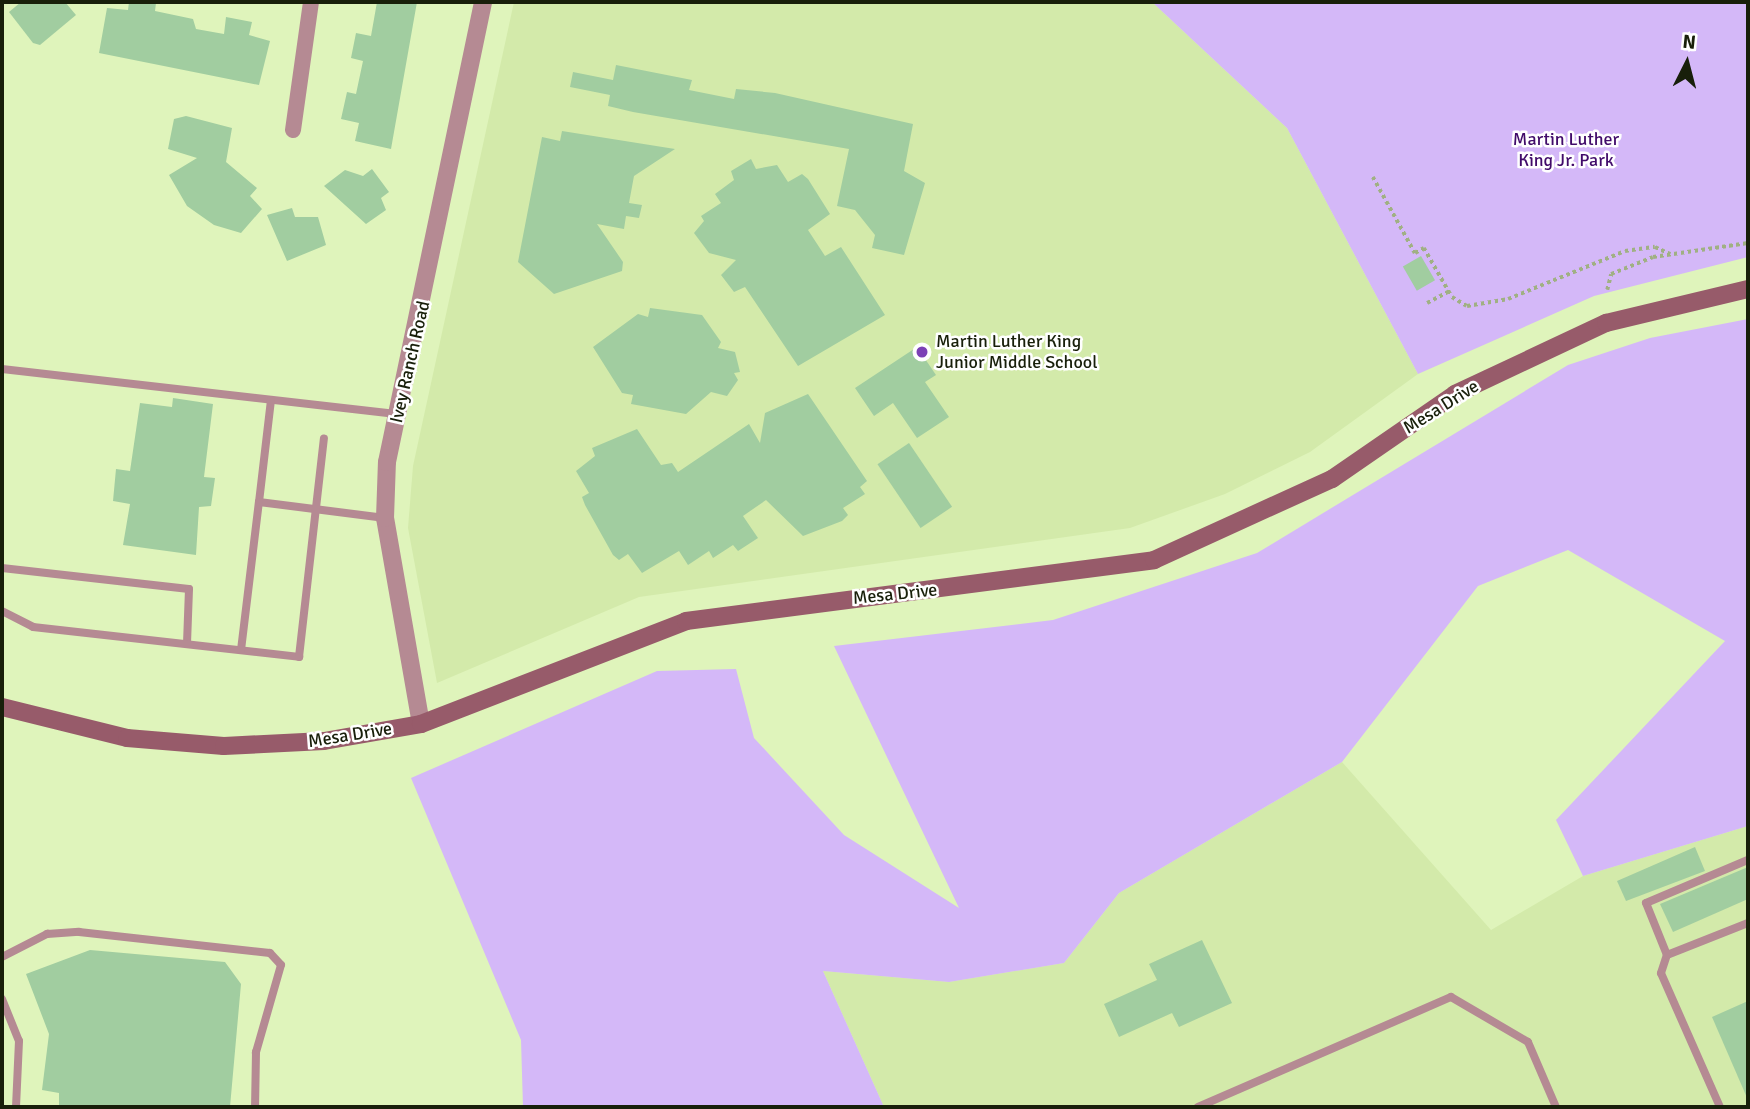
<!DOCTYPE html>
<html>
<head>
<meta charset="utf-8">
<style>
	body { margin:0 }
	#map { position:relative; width:1750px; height:1109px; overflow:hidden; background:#dff4bb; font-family:Signika,sans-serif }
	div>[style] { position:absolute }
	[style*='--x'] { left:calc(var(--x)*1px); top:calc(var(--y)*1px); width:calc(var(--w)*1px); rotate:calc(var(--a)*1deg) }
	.built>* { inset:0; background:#d3eaaa }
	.green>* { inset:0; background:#d4b8f8 }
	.building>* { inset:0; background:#a1cda0; transform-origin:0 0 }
	.path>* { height:3.5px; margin-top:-1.75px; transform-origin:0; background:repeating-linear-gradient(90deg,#a0b083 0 3.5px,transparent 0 7px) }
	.service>* { height:8px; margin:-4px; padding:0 4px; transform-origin:4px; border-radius:4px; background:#b58a93 }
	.minor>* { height:16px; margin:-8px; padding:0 8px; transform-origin:8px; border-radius:8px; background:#b58a93 }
	.tertiary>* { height:18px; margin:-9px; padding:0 9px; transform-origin:9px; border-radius:9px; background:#b58a93 }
	.secondary>* { height:18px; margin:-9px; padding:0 9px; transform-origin:9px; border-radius:9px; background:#975b6a }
	.dots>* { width:19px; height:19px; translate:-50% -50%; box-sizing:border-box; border:4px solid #fff; border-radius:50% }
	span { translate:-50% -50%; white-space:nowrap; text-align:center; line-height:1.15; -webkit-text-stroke:5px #fff; paint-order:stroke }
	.park-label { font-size:18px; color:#410b6a }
	.poi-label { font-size:18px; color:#181f0a }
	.left { translate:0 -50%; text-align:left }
	.street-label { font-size:18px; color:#181f0a }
	.frame { position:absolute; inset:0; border:4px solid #181f0a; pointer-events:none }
	.north { position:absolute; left:1652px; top:28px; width:70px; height:70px; -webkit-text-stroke:5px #fff; paint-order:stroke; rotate:6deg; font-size:19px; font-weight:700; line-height:28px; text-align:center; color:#181f0a }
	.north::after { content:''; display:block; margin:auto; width:24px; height:32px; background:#181f0a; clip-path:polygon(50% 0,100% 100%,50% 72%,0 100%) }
</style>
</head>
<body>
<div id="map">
	<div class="built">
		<i style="clip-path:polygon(514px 2px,1152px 2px,1287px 128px,1418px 374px,1310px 452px,1225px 494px,1130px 528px,639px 597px,437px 683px,408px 528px,413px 466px)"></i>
		<i style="clip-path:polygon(1342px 762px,1491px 930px,1583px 876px,1748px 826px,1748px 1107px,884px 1107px,823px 971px,949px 982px,1064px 963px,1119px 893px)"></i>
	</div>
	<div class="green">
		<i style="clip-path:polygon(1152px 2px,1748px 2px,1748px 257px,1594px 296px,1418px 374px,1287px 128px)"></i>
		<i style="clip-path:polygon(1748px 319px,1748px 826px,1583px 876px,1556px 820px,1725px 641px,1568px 550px,1478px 586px,1342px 762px,1119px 893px,1064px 963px,949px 982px,823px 971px,884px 1107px,523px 1107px,521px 1040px,411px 778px,657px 671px,736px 669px,754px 738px,844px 835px,959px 908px,834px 646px,1053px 620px,1257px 553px,1568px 365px,1650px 338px)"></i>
	</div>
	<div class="building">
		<i style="clip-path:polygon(21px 2px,65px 2px,76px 15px,40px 45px,33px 43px,9px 12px)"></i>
		<i style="clip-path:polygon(129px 2px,156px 3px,155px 11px,193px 19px,196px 29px,224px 34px,226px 17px,252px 22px,249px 35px,270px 41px,259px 85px,99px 53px,107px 8px,128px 10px)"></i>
		<i style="clip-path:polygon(377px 2px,417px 2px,391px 149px,355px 141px,359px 123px,341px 119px,347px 92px,356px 94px,363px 61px,351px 58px,356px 33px,371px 36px)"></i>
		<i style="clip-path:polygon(616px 65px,692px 80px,689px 90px,734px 99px,736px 89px,775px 93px,913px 124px,904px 171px,925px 183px,904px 255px,872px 248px,875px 235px,855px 210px,837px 206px,849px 149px,633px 112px,608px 106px,610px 95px,570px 87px,573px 72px,613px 80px)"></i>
		<i style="clip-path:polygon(186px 116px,232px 128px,226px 162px,257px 188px,250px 196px,262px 209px,241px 233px,214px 225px,187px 206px,169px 175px,197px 158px,168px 149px,174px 119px)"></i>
		<i style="clip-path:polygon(562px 131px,675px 149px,634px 176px,629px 203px,642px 205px,639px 218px,626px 216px,624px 229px,597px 224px,623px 262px,622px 271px,554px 294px,518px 262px,542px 137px,560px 141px)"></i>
		<i style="clip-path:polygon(751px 159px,756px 169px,777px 165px,788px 182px,802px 174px,808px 179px,830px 214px,808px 230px,825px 256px,841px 247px,885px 315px,798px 366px,745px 287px,734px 292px,721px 275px,736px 260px,709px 253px,694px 233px,704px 221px,701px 216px,721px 203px,715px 194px,734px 180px,731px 171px)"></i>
		<i style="clip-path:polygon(372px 169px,389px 192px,381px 198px,386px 210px,366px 224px,324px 186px,345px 170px,363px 176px)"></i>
		<i style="clip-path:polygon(292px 208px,295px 217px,318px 217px,326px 245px,287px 261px,267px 215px)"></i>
		<i style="left:1421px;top:256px;width:28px;height:21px;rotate:60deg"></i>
		<i style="clip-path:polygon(650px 308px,702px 315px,721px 342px,718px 348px,735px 352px,740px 372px,734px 373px,738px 380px,727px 396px,711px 392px,686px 414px,631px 404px,633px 395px,622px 393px,593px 347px,638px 314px,648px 317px)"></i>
		<i style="clip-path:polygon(917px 347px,936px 375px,925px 382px,949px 417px,917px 438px,893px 403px,874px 416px,855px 388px)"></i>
		<i style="clip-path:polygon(808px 394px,867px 481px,860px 487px,865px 494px,843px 508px,848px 515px,842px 521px,803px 536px,766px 500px,743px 516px,758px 538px,738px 551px,733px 545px,713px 558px,709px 551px,688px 565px,679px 551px,642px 573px,628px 554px,619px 560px,613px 555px,585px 505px,582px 497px,589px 493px,576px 471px,595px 456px,592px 448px,637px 429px,661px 465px,672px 463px,678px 472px,749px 424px,760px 443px,765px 413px)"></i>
		<i style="clip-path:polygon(173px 398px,213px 404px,204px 477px,215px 478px,211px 506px,199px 507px,196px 555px,123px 545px,130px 504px,113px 501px,116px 469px,130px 471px,140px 403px,172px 407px)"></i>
		<i style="left:909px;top:443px;width:77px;height:38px;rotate:56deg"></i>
		<i style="clip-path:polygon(1695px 847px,1705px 871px,1626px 901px,1617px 881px)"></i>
		<i style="clip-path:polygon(1748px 867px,1748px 899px,1673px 932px,1660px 904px)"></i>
		<i style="clip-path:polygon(1202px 940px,1232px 1003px,1179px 1027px,1172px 1013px,1119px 1037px,1104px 1004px,1157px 980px,1149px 964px)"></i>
		<i style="clip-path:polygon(90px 950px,225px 962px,241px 984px,230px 1107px,59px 1107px,59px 1093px,42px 1090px,49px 1034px,26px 974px)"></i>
		<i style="clip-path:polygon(1748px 1001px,1748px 1100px,1712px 1017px)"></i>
	</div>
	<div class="path">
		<i style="--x:1373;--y:177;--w:87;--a:61.1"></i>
		<i style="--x:1415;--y:253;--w:10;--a:-29"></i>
		<i style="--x:1424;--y:248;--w:56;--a:60.3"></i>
		<i style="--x:1452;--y:297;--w:17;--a:31"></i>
		<i style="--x:1467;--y:306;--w:42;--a:-9.7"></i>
		<i style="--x:1508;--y:299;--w:126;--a:-22.3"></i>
		<i style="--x:1625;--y:251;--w:30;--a:-8"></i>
		<i style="--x:1655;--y:247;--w:17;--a:25"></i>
		<i style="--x:1607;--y:290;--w:16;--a:-76"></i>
		<i style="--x:1611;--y:274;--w:45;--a:-22"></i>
		<i style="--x:1653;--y:257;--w:96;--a:-8.4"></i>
		<i style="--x:1427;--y:303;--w:26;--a:-28"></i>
	</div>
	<div class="service">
		<i style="--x:2;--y:369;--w:399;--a:6.5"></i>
		<i style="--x:271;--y:400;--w:103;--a:96.7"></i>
		<i style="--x:259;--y:502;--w:127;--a:7.2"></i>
		<i style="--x:2;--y:568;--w:188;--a:6.4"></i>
		<i style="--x:189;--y:589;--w:55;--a:92.1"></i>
		<i style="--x:2;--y:611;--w:35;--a:27"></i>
		<i style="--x:33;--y:627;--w:268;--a:6.4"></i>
		<i style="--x:299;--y:657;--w:220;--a:-83.5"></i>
		<i style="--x:241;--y:650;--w:149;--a:-83.1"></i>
		<i style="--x:1667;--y:955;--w:87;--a:-21.6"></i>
		<i style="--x:2;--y:957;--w:51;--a:-27.1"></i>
		<i style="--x:47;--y:934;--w:32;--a:-4"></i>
		<i style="--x:79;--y:932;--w:192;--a:6.3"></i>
		<i style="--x:270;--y:953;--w:16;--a:47"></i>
		<i style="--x:281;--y:965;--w:91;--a:106"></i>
		<i style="--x:256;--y:1052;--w:55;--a:91"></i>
		<i style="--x:2;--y:999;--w:45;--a:68"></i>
		<i style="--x:19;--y:1041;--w:66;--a:92.6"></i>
		<i style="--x:1198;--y:1107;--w:276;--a:-23.5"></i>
		<i style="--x:1451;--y:997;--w:89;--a:30.3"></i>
		<i style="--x:1528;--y:1042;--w:71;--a:66.7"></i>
		<i style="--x:1720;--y:1107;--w:146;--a:-113.8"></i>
		<i style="--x:1661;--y:973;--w:19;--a:-72"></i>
		<i style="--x:1667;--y:955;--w:56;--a:-112"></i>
		<i style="--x:1646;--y:903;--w:111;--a:-22.9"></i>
	</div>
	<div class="minor">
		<i style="--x:293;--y:130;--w:129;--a:-82"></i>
	</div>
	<div class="tertiary">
		<i style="--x:421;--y:724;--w:209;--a:-99.9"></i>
		<i style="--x:385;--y:518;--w:56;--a:-88"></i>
		<i style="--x:387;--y:462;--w:470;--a:-78.2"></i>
	</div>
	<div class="secondary">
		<i style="--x:2;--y:707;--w:129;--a:13.9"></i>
		<i style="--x:127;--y:738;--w:97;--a:4.7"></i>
		<i style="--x:224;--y:746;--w:100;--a:-2.9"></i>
		<i style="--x:324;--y:741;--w:98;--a:-9.9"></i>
		<i style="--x:421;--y:724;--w:284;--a:-21.2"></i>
		<i style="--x:686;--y:621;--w:472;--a:-7.4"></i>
		<i style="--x:1154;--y:560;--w:196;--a:-24.5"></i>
		<i style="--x:1332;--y:479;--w:150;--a:-34.6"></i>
		<i style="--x:1455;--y:394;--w:167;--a:-25.2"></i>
		<i style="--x:1606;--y:323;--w:146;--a:-13.5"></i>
	</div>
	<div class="dots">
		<i style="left:922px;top:352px;background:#7c40b6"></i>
	</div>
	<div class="park-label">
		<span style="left:1566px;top:150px">Martin Luther<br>King Jr. Park</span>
	</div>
	<div class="poi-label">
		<span class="left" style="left:936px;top:352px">Martin Luther King<br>Junior Middle School</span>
	</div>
	<div class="street-label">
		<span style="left:410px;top:362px;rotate:-77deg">Ivey Ranch Road</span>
		<span style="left:1441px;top:407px;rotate:-32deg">Mesa Drive</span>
		<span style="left:895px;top:594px;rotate:-6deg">Mesa Drive</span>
		<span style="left:350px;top:735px;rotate:-9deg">Mesa Drive</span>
	</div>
	<div class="frame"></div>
	<div class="north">N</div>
</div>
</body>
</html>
